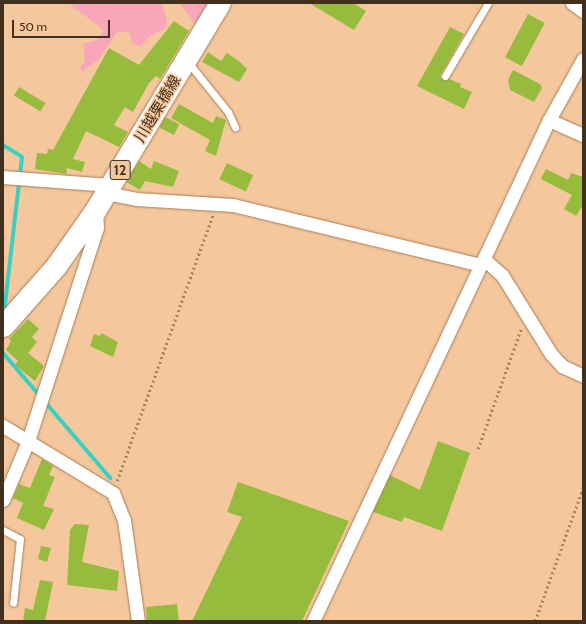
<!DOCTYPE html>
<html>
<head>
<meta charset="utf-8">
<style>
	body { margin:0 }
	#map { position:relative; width:586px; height:624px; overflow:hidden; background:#f5c79d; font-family:Cabin,"Noto Sans JP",sans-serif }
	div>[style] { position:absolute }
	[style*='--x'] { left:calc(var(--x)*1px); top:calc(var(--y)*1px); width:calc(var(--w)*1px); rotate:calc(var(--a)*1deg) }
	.green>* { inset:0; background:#f9a6ba }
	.stream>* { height:4px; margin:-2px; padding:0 2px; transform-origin:2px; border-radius:2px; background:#38d1c1 }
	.building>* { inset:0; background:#97bc3d; transform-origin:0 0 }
	.path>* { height:2.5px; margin-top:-1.25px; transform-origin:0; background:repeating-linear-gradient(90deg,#a48364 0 2px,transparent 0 5px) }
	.roads { filter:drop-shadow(0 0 1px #a87e55) drop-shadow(0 0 1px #a87e55) }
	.lane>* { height:7px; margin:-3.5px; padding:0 3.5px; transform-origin:3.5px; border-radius:3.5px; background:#fff }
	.street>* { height:13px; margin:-6.5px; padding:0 6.5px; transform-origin:6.5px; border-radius:6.5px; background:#fff }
	.primary>* { height:21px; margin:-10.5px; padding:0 10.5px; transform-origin:10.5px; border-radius:10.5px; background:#fff }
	span { translate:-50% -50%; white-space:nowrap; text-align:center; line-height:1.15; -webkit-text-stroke:3px #f5c79d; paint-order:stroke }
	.shield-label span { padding:1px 3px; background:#f5c79d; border:1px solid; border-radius:3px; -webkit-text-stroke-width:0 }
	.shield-label { font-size:14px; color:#42301f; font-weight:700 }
	.street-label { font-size:15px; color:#42301f }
	.frame { position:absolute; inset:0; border:4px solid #42301f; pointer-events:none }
	.scale { position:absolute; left:12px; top:20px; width:98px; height:18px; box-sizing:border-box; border:2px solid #42301f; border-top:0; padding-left:5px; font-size:12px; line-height:14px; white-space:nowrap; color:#42301f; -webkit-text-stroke:3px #f5c79d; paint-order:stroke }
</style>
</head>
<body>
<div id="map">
	<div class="green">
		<i style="clip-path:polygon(68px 3px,162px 3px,167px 20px,165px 29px,150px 36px,141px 46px,132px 44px,129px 32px,117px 32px,99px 59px,82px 72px,80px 67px,85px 61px,83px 44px,96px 40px,104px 30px)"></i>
		<i style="clip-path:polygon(179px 3px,226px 3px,196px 24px)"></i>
	</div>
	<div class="stream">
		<i style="--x:3;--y:145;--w:22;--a:32"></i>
		<i style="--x:22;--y:157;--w:157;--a:96.6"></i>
		<i style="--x:3;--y:353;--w:165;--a:49.4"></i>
	</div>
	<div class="building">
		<i style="clip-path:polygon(309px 3px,353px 3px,366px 11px,354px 30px)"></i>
		<i style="left:528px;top:14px;width:19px;height:49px;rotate:28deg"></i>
		<i style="clip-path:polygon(174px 21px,189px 31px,160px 79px,156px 76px,149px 83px,133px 112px,125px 107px,114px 125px,128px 132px,119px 147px,86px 131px,73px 159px,85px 162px,82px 172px,67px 168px,66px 174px,35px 169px,37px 153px,47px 154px,48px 149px,53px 150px,109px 48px,139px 65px)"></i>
		<i style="clip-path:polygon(450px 27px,464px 34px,440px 76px,443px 80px,449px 79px,461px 84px,460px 87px,472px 92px,464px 109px,417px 86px)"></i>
		<i style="clip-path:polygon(208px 52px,221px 61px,227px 53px,239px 61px,247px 69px,239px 82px,202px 62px)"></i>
		<i style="clip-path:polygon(513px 70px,540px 84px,542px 88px,534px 102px,510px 90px,508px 80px)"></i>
		<i style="left:19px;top:87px;width:31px;height:10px;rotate:31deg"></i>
		<i style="clip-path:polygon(179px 104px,213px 123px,216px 116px,226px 120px,216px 156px,205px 151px,210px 140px,171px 118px)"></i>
		<i style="left:165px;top:117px;width:16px;height:12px;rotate:27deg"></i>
		<i style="clip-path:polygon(139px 161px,151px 169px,154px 161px,179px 171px,173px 187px,145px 181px,140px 190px,126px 182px)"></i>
		<i style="left:227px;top:163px;width:29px;height:18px;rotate:25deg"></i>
		<i style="clip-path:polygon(546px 169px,568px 180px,571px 173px,583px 177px,583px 205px,576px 216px,564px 209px,572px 195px,541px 179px)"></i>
		<i style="clip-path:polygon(28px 319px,39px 329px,32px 337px,37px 342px,28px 353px,44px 366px,35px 381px,15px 365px,18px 361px,6px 350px,11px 341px,9px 339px)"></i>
		<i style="clip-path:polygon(101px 333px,118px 342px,113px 357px,90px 346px,94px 334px,100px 336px)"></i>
		<i style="clip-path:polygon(438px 441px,470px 453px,442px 531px,404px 517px,402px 522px,373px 512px,390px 475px,420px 490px)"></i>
		<i style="clip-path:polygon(42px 459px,53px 466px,49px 475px,55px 477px,43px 506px,54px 509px,44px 530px,17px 518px,23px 503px,13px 498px,19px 484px,30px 488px)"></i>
		<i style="clip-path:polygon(238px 482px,349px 521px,302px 621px,192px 621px,242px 517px,227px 512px)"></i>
		<i style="clip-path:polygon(75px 524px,89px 525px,82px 562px,119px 571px,117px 591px,67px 585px,70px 530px)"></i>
		<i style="clip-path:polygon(41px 546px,51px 548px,47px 562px,38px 559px)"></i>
		<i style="clip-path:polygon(40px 580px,53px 582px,45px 621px,23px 621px,25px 608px,33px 610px)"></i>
		<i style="clip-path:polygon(177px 604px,179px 621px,147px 621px,146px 607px)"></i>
	</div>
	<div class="path">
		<i style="--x:478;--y:449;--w:127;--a:-70.3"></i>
		<i style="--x:117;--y:481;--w:283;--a:-70.2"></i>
		<i style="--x:535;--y:621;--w:141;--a:-70.2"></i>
	</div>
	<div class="roads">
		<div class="lane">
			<i style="--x:187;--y:61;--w:65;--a:51.2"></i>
			<i style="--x:228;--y:112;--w:17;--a:65"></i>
			<i style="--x:445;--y:76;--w:85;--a:-59.5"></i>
			<i style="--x:3;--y:530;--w:19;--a:28"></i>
			<i style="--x:20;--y:539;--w:64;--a:96.2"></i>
		</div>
		<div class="street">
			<i style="--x:572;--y:3;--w:14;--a:36"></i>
			<i style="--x:549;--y:120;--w:37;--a:24"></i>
			<i style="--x:3;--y:177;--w:107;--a:4.3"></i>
			<i style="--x:106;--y:193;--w:31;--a:11"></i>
			<i style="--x:136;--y:199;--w:97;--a:3.5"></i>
			<i style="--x:233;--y:205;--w:255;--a:13.6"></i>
			<i style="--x:484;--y:259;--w:24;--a:42"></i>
			<i style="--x:502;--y:275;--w:93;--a:58.2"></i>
			<i style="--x:551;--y:354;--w:16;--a:47"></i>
			<i style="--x:562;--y:366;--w:23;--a:25"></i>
			<i style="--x:3;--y:426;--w:129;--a:31.3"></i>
			<i style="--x:113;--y:493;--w:29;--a:68"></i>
			<i style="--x:124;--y:520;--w:102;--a:82.1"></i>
			<i style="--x:3;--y:500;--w:64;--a:-67"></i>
			<i style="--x:28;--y:441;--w:224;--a:-72.1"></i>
			<i style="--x:97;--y:228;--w:19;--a:-93"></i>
			<i style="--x:313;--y:621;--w:554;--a:-64.78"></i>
			<i style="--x:549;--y:120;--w:70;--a:-60.9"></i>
		</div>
		<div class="primary">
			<i style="--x:3;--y:326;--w:80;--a:-48.5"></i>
			<i style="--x:56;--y:266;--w:70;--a:-54.9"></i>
			<i style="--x:96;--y:209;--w:240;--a:-59"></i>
		</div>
	</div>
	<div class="shield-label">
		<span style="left:120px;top:170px">12</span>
	</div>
	<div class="street-label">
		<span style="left:158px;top:109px;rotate:-59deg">川越栗橋線</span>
	</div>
	<div class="frame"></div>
	<div class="scale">50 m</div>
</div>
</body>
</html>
